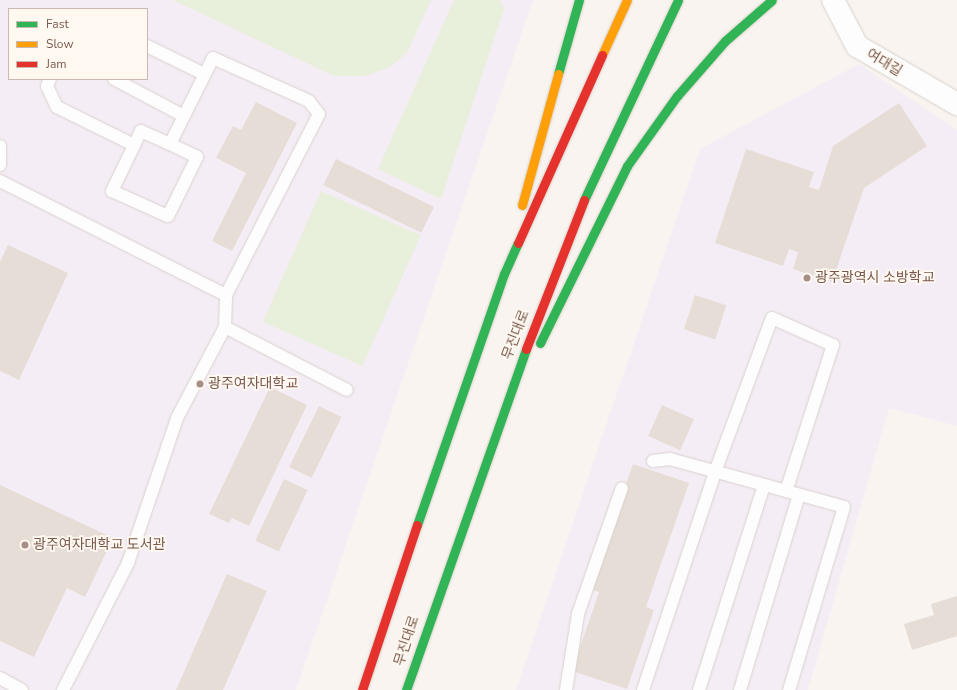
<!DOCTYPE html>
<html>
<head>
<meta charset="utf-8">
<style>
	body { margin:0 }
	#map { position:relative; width:957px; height:690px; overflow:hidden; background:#f9f4ef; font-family:"Nunito Sans","Noto Sans KR",sans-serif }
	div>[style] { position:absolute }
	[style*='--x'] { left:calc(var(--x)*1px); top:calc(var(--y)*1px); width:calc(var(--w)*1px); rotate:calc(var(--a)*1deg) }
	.education>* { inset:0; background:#f5edf5 }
	.green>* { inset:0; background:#e8efda; transform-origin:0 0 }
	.building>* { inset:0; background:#e6ddd6; transform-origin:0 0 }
	.roads { filter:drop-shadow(0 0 1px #d9d1cd) drop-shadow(0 0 1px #d9d1cd) }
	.lane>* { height:12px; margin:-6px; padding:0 6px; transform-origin:6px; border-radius:6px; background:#fefdfd }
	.street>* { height:22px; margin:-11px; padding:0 11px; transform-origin:11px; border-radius:11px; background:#fefdfd }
	.fast>* { height:9px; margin:-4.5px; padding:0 4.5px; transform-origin:4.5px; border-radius:4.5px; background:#30b455 }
	.slow>* { height:9px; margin:-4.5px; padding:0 4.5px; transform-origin:4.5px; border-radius:4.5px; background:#ff9f0a }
	.jam>* { height:9px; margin:-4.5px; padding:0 4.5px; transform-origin:4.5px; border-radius:4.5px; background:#e5322d }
	.dots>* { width:11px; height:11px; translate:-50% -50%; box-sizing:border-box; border:2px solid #fff9f2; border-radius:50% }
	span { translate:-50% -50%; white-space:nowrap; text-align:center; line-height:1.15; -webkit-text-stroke:3.5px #fff9f2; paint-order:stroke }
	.street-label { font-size:14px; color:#79594d }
	.poi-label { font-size:14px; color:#79594d }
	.left { translate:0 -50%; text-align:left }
	.legend { position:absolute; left:8px; top:8px; width:140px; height:72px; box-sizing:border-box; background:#fff9f2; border:1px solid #c9b9b0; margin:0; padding:5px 7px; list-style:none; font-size:12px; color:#79594d }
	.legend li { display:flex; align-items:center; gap:8px; height:20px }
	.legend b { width:20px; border:1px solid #c9b9b0 }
</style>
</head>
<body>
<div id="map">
	<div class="education">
		<i style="clip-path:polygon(evenodd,0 0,533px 0,296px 690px,0 690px,0 0,9px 9px,147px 9px,147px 79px,9px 79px,9px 9px)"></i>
		<i style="clip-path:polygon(859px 64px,957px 130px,957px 426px,889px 408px,808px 690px,516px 690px,700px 149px)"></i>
	</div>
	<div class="green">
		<i style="clip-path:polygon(173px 0,431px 0,407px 53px,388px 68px,365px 76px,334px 76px)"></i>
		<i style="clip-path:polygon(454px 0,500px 0,504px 9px,441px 199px,378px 169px)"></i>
		<i style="left:321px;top:191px;width:109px;height:143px;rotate:24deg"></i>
	</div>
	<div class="building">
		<i style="clip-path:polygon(256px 102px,297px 123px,232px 251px,212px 241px,246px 173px,216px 158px,233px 126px,241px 130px)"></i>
		<i style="clip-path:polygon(899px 103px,927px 146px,864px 188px,832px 282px,793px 269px,798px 252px,789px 249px,783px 266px,715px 243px,746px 149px,814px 172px,809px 187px,819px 190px,833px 146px)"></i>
		<i style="left:336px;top:159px;width:109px;height:29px;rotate:26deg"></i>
		<i style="clip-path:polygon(8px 245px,68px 273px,19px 380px,0 371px,0 262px)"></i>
		<i style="left:695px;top:295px;width:33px;height:36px;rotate:18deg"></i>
		<i style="clip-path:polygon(270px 387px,307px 405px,249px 526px,232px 518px,229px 523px,209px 514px)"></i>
		<i style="left:662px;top:405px;width:35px;height:34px;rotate:24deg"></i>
		<i style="left:319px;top:406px;width:25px;height:68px;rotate:26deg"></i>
		<i style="clip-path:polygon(633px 464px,689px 483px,646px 607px,654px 610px,627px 689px,572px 671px,599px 592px,590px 589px)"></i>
		<i style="left:284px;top:479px;width:26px;height:68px;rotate:25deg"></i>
		<i style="clip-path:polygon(0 485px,113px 538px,85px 597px,67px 588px,34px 657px,0 641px)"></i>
		<i style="clip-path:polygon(227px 574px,267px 591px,223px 690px,176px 690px)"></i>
		<i style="clip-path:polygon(957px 596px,957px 636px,912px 650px,904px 624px,934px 615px,931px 604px)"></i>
	</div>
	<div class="roads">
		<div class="lane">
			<i style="--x:147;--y:46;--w:64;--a:26.2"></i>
			<i style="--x:50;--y:79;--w:8;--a:113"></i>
			<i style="--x:47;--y:86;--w:23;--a:65"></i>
			<i style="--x:57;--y:107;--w:86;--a:26.3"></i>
			<i style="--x:114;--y:79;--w:79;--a:27.9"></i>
			<i style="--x:0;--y:146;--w:19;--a:90"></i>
			<i style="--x:0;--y:181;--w:253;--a:26.8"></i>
			<i style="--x:225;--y:327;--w:137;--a:27.3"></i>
			<i style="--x:653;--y:461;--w:17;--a:-7"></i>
			<i style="--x:670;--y:459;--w:180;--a:15.4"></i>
			<i style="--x:844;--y:507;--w:191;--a:106.7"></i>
			<i style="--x:0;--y:678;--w:25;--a:29"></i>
			<i style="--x:63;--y:690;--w:143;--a:-62.9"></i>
			<i style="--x:128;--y:563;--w:153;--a:-71.3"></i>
			<i style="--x:177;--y:418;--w:103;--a:-62.2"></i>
			<i style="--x:225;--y:327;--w:32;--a:-88"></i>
			<i style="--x:226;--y:295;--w:203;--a:-62.8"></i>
			<i style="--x:319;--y:114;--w:16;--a:-128"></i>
			<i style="--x:309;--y:101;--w:105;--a:-155.9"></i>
			<i style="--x:213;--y:58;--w:96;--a:116.6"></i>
			<i style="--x:170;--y:144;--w:32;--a:-156"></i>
			<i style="--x:141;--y:131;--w:67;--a:115.8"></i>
			<i style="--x:112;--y:191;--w:61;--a:24.1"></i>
			<i style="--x:168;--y:216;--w:66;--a:-63.8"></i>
			<i style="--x:197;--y:157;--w:30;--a:-154"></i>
			<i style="--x:566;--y:690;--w:77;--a:-81"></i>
			<i style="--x:578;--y:614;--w:133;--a:-70.8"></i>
			<i style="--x:643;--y:690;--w:230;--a:-71.7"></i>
			<i style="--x:715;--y:472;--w:164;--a:-69.7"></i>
			<i style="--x:772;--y:318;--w:67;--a:23.9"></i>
			<i style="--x:833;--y:345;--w:153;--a:107.8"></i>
			<i style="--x:699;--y:690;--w:215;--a:-72.4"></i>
			<i style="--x:740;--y:690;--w:204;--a:-73.2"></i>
		</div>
		<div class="street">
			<i style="--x:833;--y:0;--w:52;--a:62.4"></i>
			<i style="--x:857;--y:46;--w:116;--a:30.1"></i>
		</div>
		<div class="fast">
			<i style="--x:558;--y:74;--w:77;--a:-74.2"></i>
			<i style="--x:584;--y:200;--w:221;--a:-64.8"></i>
			<i style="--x:540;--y:343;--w:197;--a:-63.8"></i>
			<i style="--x:627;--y:166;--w:86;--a:-54.5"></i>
			<i style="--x:677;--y:96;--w:73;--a:-48.9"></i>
			<i style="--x:725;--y:41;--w:62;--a:-41.1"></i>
			<i style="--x:417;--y:525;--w:266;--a:-70.9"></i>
			<i style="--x:504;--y:274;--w:34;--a:-66"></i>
			<i style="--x:406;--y:690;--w:361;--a:-70.6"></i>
		</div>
		<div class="slow">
			<i style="--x:602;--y:55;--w:60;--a:-65.6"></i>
			<i style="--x:522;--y:205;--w:136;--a:-74.6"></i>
		</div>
		<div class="jam">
			<i style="--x:518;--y:243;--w:206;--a:-65.9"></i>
			<i style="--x:526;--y:349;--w:160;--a:-68.7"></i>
			<i style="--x:362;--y:690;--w:174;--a:-71.6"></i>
		</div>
	</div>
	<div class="dots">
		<i style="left:807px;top:278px;background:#a68f86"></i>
		<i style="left:200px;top:384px;background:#a68f86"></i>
		<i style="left:25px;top:545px;background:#a68f86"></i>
	</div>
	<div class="street-label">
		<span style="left:884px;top:63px;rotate:31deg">여대길</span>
		<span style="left:516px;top:335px;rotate:-69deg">무진대로</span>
		<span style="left:407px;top:641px;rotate:-72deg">무진대로</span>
	</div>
	<div class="poi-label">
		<span class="left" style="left:815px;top:278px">광주광역시 소방학교</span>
		<span class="left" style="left:208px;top:384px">광주여자대학교</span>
		<span class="left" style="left:33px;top:545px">광주여자대학교 도서관</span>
	</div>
	<ul class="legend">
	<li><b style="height:5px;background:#30b455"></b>Fast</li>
	<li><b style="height:5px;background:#ff9f0a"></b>Slow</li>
	<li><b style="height:5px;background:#e5322d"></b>Jam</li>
	</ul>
</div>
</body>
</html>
